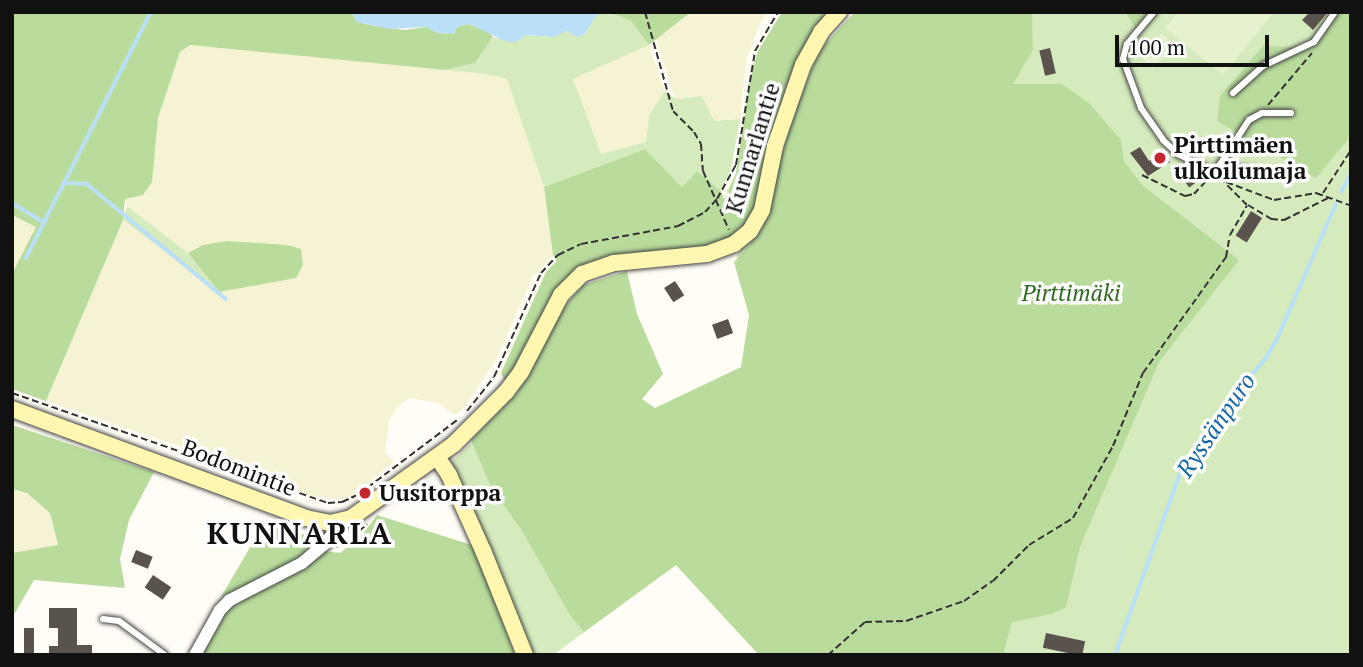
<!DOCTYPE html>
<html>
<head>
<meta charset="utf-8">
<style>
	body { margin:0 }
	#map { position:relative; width:1363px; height:667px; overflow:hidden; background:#fffdf5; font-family:"PT Serif",serif }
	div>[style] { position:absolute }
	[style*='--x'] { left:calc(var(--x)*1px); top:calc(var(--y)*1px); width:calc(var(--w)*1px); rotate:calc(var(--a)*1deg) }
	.farmland>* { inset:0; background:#f6f3d4 }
	.green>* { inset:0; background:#d5ebbd }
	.forest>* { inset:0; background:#b9dc9c }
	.pitch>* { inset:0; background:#e6f2cf; transform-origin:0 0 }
	.water>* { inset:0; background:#b9e0f7 }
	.stream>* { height:3.5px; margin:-1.75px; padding:0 1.75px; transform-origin:1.75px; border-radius:1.75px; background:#b9e0f7 }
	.building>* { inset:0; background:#5a524d; transform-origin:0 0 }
	.path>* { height:2px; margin-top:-1px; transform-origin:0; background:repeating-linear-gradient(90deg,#333 0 7px,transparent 0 10.5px) }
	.roads { filter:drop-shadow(0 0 2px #444) drop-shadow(0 0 2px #444) }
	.lane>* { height:6px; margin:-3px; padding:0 3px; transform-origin:3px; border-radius:3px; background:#fff }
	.street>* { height:12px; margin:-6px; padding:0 6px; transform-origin:6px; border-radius:6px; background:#fff }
	.secondary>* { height:16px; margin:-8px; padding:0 8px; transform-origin:8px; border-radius:8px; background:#fff6b0 }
	.dots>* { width:19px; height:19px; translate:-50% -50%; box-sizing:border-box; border:4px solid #fff; border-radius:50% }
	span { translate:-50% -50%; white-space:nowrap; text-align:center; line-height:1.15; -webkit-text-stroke:7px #fff; paint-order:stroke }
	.poi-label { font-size:23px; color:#111; font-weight:700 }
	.left { translate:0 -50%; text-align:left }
	.street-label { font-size:23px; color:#111 }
	.park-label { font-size:23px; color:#2f6b1f; font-style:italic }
	.water-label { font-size:24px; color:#1768a6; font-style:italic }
	.district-label { font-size:30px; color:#111; font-weight:700; letter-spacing:2px }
	.frame { position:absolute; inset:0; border:14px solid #111; pointer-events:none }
	.scale { position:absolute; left:1115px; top:35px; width:154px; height:32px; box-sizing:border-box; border:4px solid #111; border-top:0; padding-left:9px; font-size:21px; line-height:24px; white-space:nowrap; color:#111; -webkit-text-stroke:5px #fff; paint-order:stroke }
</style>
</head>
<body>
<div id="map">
	<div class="farmland">
		<i style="clip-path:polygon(691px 12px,768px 12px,761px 21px,746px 61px,740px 119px,713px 121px,702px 96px,675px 99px,656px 39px)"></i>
		<i style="clip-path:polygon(190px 45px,486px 74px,507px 79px,515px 94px,544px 187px,553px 255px,532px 278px,496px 360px,464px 408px,455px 415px,438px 403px,410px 398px,398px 406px,389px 420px,385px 453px,394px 461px,354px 495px,341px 500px,312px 496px,197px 452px,46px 401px,123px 220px,219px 292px,203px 245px,188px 253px,127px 206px,125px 199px,158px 118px,180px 52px)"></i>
		<i style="clip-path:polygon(649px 45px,665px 91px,649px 115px,646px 142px,601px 155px,573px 79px)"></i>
		<i style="clip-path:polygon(12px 215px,36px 227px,12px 274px)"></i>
		<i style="clip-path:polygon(12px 489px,27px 493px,50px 513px,58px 546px,12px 553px)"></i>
	</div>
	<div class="green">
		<i style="clip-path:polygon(603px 12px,630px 20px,649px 45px,573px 79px,601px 154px,646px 142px,649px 115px,665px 91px,676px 99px,702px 96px,714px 121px,740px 119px,731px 169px,721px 191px,697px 171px,682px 187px,645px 149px,544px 187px,507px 79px,486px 74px,445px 70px,475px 63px,493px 37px,512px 42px,526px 35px,548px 37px,567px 31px,576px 37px,585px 34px,596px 16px)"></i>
		<i style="clip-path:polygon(930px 12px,1351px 12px,1351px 655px,759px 655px,676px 565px,553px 655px,533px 655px,449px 464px,558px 362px,693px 538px,796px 350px,736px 256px,917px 30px,936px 13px)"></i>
		<i style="clip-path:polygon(127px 206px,188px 253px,219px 292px,123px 220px)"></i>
	</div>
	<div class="forest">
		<i style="clip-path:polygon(12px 12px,351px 12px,357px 22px,375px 26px,404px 30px,427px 27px,437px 33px,454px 34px,457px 27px,468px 24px,488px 31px,493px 37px,475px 63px,445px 70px,190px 45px,180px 52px,158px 118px,152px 182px,143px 195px,125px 199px,123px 220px,46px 401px,12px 389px,12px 274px,36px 227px,12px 215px)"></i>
		<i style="clip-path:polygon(605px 12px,691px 12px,649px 45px,630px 20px)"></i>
		<i style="clip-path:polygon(782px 12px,833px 12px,823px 22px,760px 203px,748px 226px,721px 244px,583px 269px,506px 384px,501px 373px,546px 272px,557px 261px,553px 255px,544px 187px,645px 149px,682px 187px,697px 171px,721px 191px,724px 199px,736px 173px,750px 78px,758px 51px)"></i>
		<i style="clip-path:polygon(855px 12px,1032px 12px,1033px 50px,1013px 84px,1062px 84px,1090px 104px,1121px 140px,1124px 161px,1142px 185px,1239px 260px,1159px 362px,1080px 547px,1066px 607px,1051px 614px,1012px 622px,1003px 655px,759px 655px,676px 565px,584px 632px,570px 615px,521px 529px,492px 489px,471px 440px,516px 394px,559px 313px,583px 285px,627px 271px,637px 314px,663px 374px,642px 399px,655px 408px,741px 367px,749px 315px,734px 262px,749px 246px,763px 221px,790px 126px,818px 52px)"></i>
		<i style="clip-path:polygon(1125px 12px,1149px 12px,1136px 28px)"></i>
		<i style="clip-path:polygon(1336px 12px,1351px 12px,1351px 136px,1316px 178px,1217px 121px,1220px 96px,1263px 46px,1309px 48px)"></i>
		<i style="clip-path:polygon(227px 241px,287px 245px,301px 249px,303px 265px,296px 278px,219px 292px,188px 253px,203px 245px)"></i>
		<i style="clip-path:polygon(12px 425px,154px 472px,129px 520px,120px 559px,125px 588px,34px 580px,12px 618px,12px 553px,58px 545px,50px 513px,27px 493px,12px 489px)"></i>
		<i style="clip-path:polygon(377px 515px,475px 546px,515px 655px,200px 655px,226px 610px,302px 569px,324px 551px,340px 553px,363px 534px)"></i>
		<i style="clip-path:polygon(266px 520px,318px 540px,298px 559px,221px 597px)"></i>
	</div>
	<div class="pitch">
		<i style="clip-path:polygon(1178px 12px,1274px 12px,1223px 75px,1165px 28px)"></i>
		<i style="left:1162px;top:33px;width:18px;height:32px;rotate:43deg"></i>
	</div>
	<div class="water">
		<i style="clip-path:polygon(351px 12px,603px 12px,596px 16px,585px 34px,576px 37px,567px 31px,553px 37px,526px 35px,516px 42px,507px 42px,469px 24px,457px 27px,454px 34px,437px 33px,427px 27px,390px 29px,357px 22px)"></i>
	</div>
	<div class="stream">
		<i style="--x:67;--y:183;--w:20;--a:3"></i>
		<i style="--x:87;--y:184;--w:180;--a:39.6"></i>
		<i style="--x:1341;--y:192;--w:21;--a:-61"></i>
		<i style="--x:12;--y:203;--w:37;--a:31"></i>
		<i style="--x:26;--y:258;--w:276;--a:-63.1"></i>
		<i style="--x:1115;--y:655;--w:195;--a:-70.3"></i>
		<i style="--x:1181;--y:471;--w:72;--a:-57"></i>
		<i style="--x:1220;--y:411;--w:70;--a:-49"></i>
		<i style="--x:1266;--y:358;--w:22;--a:-60"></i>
		<i style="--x:1277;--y:339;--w:147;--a:-66.4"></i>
	</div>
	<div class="building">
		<i style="clip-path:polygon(1310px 12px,1328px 12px,1313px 30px,1302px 20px)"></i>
		<i style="left:1050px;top:48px;width:26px;height:11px;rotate:77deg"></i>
		<i style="clip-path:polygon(1140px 147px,1149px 161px,1163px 152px,1170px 162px,1148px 176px,1130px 153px)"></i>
		<i style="left:1192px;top:173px;width:10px;height:11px;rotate:53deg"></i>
		<i style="left:1251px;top:211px;width:13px;height:29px;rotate:32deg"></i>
		<i style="left:675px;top:281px;width:17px;height:13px;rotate:57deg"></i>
		<i style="left:728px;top:319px;width:15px;height:17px;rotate:70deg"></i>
		<i style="left:136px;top:550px;width:18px;height:13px;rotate:22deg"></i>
		<i style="left:153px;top:575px;width:22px;height:15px;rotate:34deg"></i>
		<i style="clip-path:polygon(49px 608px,77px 608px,77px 645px,92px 645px,92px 655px,49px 655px,49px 646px,58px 646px,58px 628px,49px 628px)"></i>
		<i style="left:24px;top:628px;width:10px;height:27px"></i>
		<i style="left:1046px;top:633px;width:40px;height:15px;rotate:12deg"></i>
	</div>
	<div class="path">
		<i style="--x:645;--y:12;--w:103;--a:74.2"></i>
		<i style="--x:673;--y:111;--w:30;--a:45"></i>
		<i style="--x:694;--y:132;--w:14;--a:60"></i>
		<i style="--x:701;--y:144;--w:27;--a:86"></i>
		<i style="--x:703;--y:171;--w:64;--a:66.2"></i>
		<i style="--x:1268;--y:105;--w:68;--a:-49.8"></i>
		<i style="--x:1142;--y:175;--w:48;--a:26"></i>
		<i style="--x:1185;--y:196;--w:9;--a:-13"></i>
		<i style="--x:1194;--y:194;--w:19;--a:-47"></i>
		<i style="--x:1226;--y:182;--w:51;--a:20.6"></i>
		<i style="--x:1274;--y:200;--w:43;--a:-9.5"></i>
		<i style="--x:1316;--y:193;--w:37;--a:20"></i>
		<i style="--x:1323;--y:193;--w:51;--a:-56.9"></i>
		<i style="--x:1248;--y:205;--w:27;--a:31"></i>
		<i style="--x:1271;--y:219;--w:13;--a:4"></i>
		<i style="--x:1284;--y:220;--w:49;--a:-26.6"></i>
		<i style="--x:12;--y:393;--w:335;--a:19.2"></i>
		<i style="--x:328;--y:503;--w:14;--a:-4"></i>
		<i style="--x:342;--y:502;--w:19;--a:-25"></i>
		<i style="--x:359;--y:494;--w:126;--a:-37"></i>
		<i style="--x:467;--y:411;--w:43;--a:-51.5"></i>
		<i style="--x:494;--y:377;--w:114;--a:-65.7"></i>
		<i style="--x:541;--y:273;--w:25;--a:-47"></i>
		<i style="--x:558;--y:255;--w:25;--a:-26"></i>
		<i style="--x:581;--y:244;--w:99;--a:-10.5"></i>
		<i style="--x:678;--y:226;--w:30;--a:-27"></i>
		<i style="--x:705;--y:212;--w:18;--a:-47"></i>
		<i style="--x:717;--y:199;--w:39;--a:-61"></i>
		<i style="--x:736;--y:165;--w:116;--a:-80.5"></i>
		<i style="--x:755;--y:51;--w:45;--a:-59.5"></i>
		<i style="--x:336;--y:547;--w:7;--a:-16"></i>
		<i style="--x:343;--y:545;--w:32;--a:-41"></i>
		<i style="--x:828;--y:655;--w:50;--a:-41.7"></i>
		<i style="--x:865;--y:622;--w:41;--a:-1.4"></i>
		<i style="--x:906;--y:621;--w:61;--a:-19"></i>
		<i style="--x:964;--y:601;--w:35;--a:-35"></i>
		<i style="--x:993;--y:581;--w:51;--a:-45"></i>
		<i style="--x:1029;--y:545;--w:52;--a:-31.5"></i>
		<i style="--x:1073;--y:518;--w:82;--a:-60.9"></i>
		<i style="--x:1113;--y:446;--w:79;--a:-67.7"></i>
		<i style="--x:1143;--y:373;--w:143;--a:-54.4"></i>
		<i style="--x:1226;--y:257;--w:22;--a:-80"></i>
		<i style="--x:1230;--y:235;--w:34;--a:-60"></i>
		<i style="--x:1247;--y:205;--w:37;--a:-135"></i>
	</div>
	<div class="roads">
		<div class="lane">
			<i style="--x:1154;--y:12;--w:42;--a:130.2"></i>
			<i style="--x:1127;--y:44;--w:16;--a:105"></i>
			<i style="--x:1123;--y:59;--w:52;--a:69.8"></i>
			<i style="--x:1141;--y:108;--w:39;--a:55"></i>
			<i style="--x:1163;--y:140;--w:21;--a:43"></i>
			<i style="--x:1178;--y:154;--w:39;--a:27"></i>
			<i style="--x:1213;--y:172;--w:8;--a:-45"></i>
			<i style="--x:1219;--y:166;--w:36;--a:8"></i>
			<i style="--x:1233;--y:93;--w:40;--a:-42"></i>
			<i style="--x:1263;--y:66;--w:56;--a:-25.2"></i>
			<i style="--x:1314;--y:42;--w:37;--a:-55"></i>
			<i style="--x:1219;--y:166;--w:55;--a:-56.9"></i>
			<i style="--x:1249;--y:120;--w:15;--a:-28"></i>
			<i style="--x:1262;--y:113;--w:29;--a:0"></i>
			<i style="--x:103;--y:619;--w:16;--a:7"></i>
			<i style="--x:119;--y:621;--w:57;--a:36.5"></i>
		</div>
		<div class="street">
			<i style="--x:195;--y:655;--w:51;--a:-60.9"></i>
			<i style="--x:220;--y:610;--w:14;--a:-45"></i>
			<i style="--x:230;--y:600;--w:81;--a:-27.2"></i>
			<i style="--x:302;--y:563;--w:30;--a:-40"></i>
			<i style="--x:325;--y:544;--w:27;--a:-54"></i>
		</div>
		<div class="secondary">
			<i style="--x:12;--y:409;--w:314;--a:20.3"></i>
			<i style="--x:306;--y:518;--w:25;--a:12"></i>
			<i style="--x:330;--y:523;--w:22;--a:-13"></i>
			<i style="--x:351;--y:518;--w:127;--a:-35.7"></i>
			<i style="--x:454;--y:444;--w:74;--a:-45"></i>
			<i style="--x:506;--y:392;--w:25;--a:-53"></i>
			<i style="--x:521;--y:372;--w:87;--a:-62.5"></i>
			<i style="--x:561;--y:295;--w:30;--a:-45"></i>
			<i style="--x:582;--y:274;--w:34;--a:-19"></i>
			<i style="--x:614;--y:263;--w:93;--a:-5.5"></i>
			<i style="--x:707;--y:254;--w:29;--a:-20"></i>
			<i style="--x:734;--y:244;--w:21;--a:-39"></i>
			<i style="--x:750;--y:231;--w:24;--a:-60"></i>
			<i style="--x:762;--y:210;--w:65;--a:-78.5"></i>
			<i style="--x:775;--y:146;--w:86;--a:-70.9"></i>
			<i style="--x:803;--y:65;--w:38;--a:-61"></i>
			<i style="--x:821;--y:32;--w:27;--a:-48"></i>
			<i style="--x:437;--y:457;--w:22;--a:56"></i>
			<i style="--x:449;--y:475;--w:85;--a:65.8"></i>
			<i style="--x:484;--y:553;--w:110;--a:68.1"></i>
		</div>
	</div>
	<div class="dots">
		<i style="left:1160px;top:158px;background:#c4262e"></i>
		<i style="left:365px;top:493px;background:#c4262e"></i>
	</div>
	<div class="poi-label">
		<span class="left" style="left:1174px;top:158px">Pirttimäen<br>ulkoilumaja</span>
		<span class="left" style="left:379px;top:493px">Uusitorppa</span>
	</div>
	<div class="street-label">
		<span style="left:753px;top:148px;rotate:-73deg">Kunnarlantie</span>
		<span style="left:239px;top:468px;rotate:21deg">Bodomintie</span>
	</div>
	<div class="park-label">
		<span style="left:1071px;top:293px">Pirttimäki</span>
	</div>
	<div class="water-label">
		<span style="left:1216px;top:425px;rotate:-56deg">Ryssänpuro</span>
	</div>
	<div class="district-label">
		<span style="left:300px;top:533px">KUNNARLA</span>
	</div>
	<div class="frame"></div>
	<div class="scale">100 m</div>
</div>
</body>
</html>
